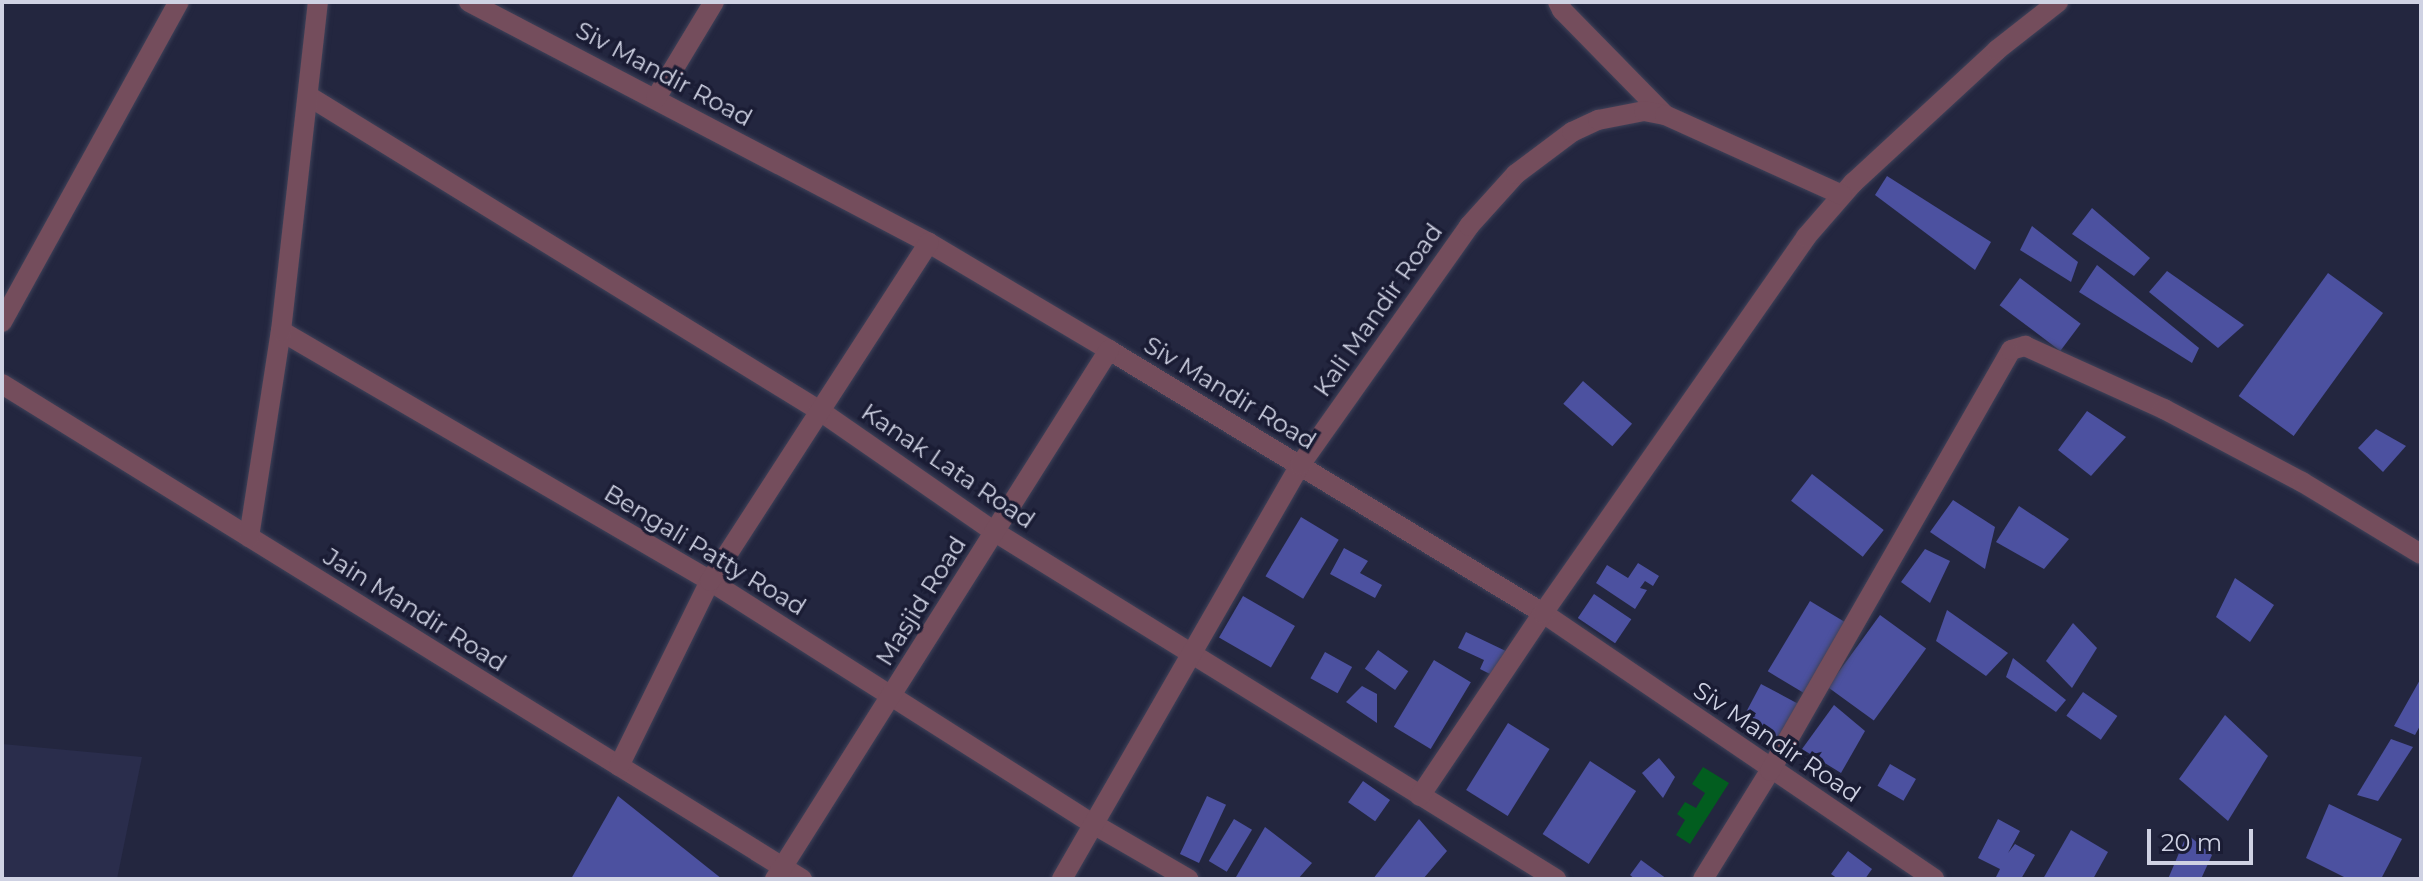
<!DOCTYPE html>
<html>
<head>
<meta charset="utf-8">
<style>
	body { margin:0 }
	#map { position:relative; width:2423px; height:881px; overflow:hidden; background:#23263f; font-family:Montserrat,sans-serif }
	div>[style] { position:absolute }
	[style*='--x'] { left:calc(var(--x)*1px); top:calc(var(--y)*1px); width:calc(var(--w)*1px); rotate:calc(var(--a)*1deg) }
	.built>* { inset:0; background:#2a2d4c }
	.green>* { inset:0; background:#025d1f }
	.building>* { inset:0; background:#4c51a0; transform-origin:0 0 }
	.roads { filter:drop-shadow(0 0 2px #3f4259) drop-shadow(0 0 2px #3f4259) }
	.street>* { height:20px; margin:-10px; padding:0 10px; transform-origin:10px; border-radius:10px; background:#744d5c }
	span { translate:-50% -50%; white-space:nowrap; text-align:center; line-height:1.15; -webkit-text-stroke:7px #1a1c34; paint-order:stroke }
	.street-label { font-size:24px; color:#cfd2e3 }
	.frame { position:absolute; inset:0; border:4px solid #cfd2e3; pointer-events:none }
	.scale { position:absolute; left:2147px; top:829px; width:106px; height:36px; box-sizing:border-box; border:4px solid #cfd2e3; border-top:0; padding-left:10px; font-size:24px; line-height:28px; white-space:nowrap; color:#cfd2e3; -webkit-text-stroke:6px #1a1c34; paint-order:stroke }
</style>
</head>
<body>
<div id="map">
	<div class="built">
		<i style="clip-path:polygon(2px 744px,142px 757px,117px 879px,2px 879px)"></i>
	</div>
	<div class="green">
		<i style="clip-path:polygon(1703px 767px,1729px 783px,1690px 844px,1676px 835px,1685px 820px,1677px 814px,1685px 802px,1696px 808px,1705px 793px,1692px 784px)"></i>
	</div>
	<div class="building">
		<i style="clip-path:polygon(1887px 176px,1991px 242px,1975px 270px,1875px 195px)"></i>
		<i style="clip-path:polygon(2092px 208px,2150px 258px,2134px 276px,2072px 234px)"></i>
		<i style="clip-path:polygon(2032px 226px,2078px 262px,2071px 282px,2020px 250px)"></i>
		<i style="clip-path:polygon(2097px 265px,2199px 348px,2192px 363px,2079px 292px)"></i>
		<i style="clip-path:polygon(2167px 271px,2244px 325px,2218px 348px,2149px 292px)"></i>
		<i style="left:2328px;top:273px;width:68px;height:152px;rotate:36deg"></i>
		<i style="left:2020px;top:278px;width:76px;height:34px;rotate:37deg"></i>
		<i style="left:1583px;top:381px;width:65px;height:30px;rotate:41deg"></i>
		<i style="clip-path:polygon(2087px 411px,2126px 437px,2091px 476px,2058px 450px)"></i>
		<i style="clip-path:polygon(2376px 429px,2406px 446px,2383px 472px,2358px 448px)"></i>
		<i style="left:1812px;top:474px;width:91px;height:34px;rotate:38deg"></i>
		<i style="clip-path:polygon(1953px 500px,1995px 527px,1985px 569px,1930px 532px)"></i>
		<i style="clip-path:polygon(2019px 506px,2069px 539px,2044px 569px,1996px 542px)"></i>
		<i style="left:1301px;top:517px;width:44px;height:69px;rotate:31deg"></i>
		<i style="clip-path:polygon(1344px 548px,1368px 561px,1360px 573px,1382px 585px,1375px 598px,1330px 574px)"></i>
		<i style="clip-path:polygon(1925px 549px,1950px 561px,1930px 603px,1901px 582px)"></i>
		<i style="clip-path:polygon(1638px 563px,1659px 576px,1653px 586px,1645px 581px,1640px 588px,1647px 590px,1635px 609px,1596px 583px,1607px 565px,1628px 578px)"></i>
		<i style="clip-path:polygon(2235px 578px,2274px 605px,2250px 642px,2216px 617px)"></i>
		<i style="left:1594px;top:594px;width:45px;height:29px;rotate:34deg"></i>
		<i style="left:1243px;top:596px;width:60px;height:48px;rotate:30deg"></i>
		<i style="left:1810px;top:601px;width:45px;height:82px;rotate:31deg"></i>
		<i style="clip-path:polygon(1947px 610px,2008px 653px,1986px 676px,1936px 641px)"></i>
		<i style="left:1880px;top:615px;width:57px;height:89px;rotate:36deg"></i>
		<i style="clip-path:polygon(2073px 623px,2097px 648px,2072px 688px,2046px 661px)"></i>
		<i style="clip-path:polygon(1466px 632px,1510px 653px,1498px 678px,1480px 669px,1484px 660px,1458px 648px)"></i>
		<i style="left:1378px;top:650px;width:37px;height:23px;rotate:35deg"></i>
		<i style="left:1325px;top:652px;width:31px;height:30px;rotate:29deg"></i>
		<i style="clip-path:polygon(2013px 658px,2066px 700px,2056px 712px,2006px 677px)"></i>
		<i style="left:1434px;top:660px;width:43px;height:78px;rotate:31deg"></i>
		<i style="clip-path:polygon(2421px 678px,2421px 724px,2415px 735px,2394px 726px)"></i>
		<i style="left:1761px;top:684px;width:43px;height:43px;rotate:28deg"></i>
		<i style="clip-path:polygon(1362px 686px,1377px 694px,1377px 723px,1346px 702px)"></i>
		<i style="left:2083px;top:692px;width:42px;height:29px;rotate:35deg"></i>
		<i style="clip-path:polygon(1834px 705px,1865px 731px,1841px 773px,1802px 749px)"></i>
		<i style="clip-path:polygon(2225px 715px,2268px 756px,2228px 821px,2179px 779px)"></i>
		<i style="left:1508px;top:723px;width:49px;height:79px;rotate:32deg"></i>
		<i style="clip-path:polygon(2391px 739px,2413px 747px,2378px 801px,2357px 795px)"></i>
		<i style="clip-path:polygon(1659px 758px,1675px 777px,1663px 798px,1642px 773px)"></i>
		<i style="left:1590px;top:761px;width:55px;height:87px;rotate:33deg"></i>
		<i style="left:1890px;top:764px;width:30px;height:25px;rotate:30deg"></i>
		<i style="left:1363px;top:781px;width:33px;height:26px;rotate:35deg"></i>
		<i style="clip-path:polygon(618px 796px,722px 879px,571px 879px)"></i>
		<i style="left:1207px;top:796px;width:21px;height:64px;rotate:25deg"></i>
		<i style="clip-path:polygon(2329px 804px,2402px 839px,2381px 879px,2348px 879px,2306px 858px)"></i>
		<i style="left:1234px;top:819px;width:21px;height:49px;rotate:31deg"></i>
		<i style="clip-path:polygon(1419px 819px,1447px 851px,1423px 879px,1373px 879px)"></i>
		<i style="clip-path:polygon(1998px 819px,2020px 831px,2008px 853px,2015px 844px,2035px 855px,2021px 879px,2000px 879px,1996px 877px,2000px 869px,1978px 858px)"></i>
		<i style="clip-path:polygon(1265px 827px,1312px 863px,1298px 879px,1236px 877px)"></i>
		<i style="clip-path:polygon(2071px 830px,2108px 852px,2093px 879px,2043px 879px)"></i>
		<i style="clip-path:polygon(2187px 834px,2212px 855px,2201px 879px,2168px 879px)"></i>
		<i style="clip-path:polygon(1848px 851px,1872px 869px,1865px 879px,1838px 879px,1831px 874px)"></i>
		<i style="clip-path:polygon(1641px 860px,1667px 879px,1635px 879px,1630px 875px)"></i>
	</div>
	<div class="roads">
		<div class="street">
			<i style="--x:469;--y:2;--w:519;--a:27.65"></i>
			<i style="--x:929;--y:243;--w:209;--a:30.7"></i>
			<i style="--x:1109;--y:350;--w:507;--a:31.22"></i>
			<i style="--x:1543;--y:613;--w:473;--a:34.2"></i>
			<i style="--x:1558;--y:2;--w:9;--a:63"></i>
			<i style="--x:1562;--y:10;--w:147;--a:45.6"></i>
			<i style="--x:310;--y:97;--w:599;--a:31.62"></i>
			<i style="--x:820;--y:411;--w:213;--a:34.7"></i>
			<i style="--x:995;--y:532;--w:660;--a:31.74"></i>
			<i style="--x:656;--y:98;--w:112;--a:-58.9"></i>
			<i style="--x:2;--y:322;--w:366;--a:-61.1"></i>
			<i style="--x:281;--y:331;--w:497;--a:30.2"></i>
			<i style="--x:710;--y:581;--w:456;--a:32.4"></i>
			<i style="--x:1095;--y:825;--w:108;--a:30.1"></i>
			<i style="--x:2;--y:384;--w:941;--a:31.75"></i>
			<i style="--x:249;--y:537;--w:208;--a:-81.2"></i>
			<i style="--x:281;--y:331;--w:331;--a:-83.6"></i>
			<i style="--x:619;--y:766;--w:206;--a:-63.8"></i>
			<i style="--x:710;--y:581;--w:403;--a:-57.1"></i>
			<i style="--x:1420;--y:796;--w:220;--a:-56.1"></i>
			<i style="--x:1543;--y:613;--w:459;--a:-55"></i>
			<i style="--x:1806;--y:237;--w:72;--a:-49"></i>
			<i style="--x:1853;--y:183;--w:196;--a:-42.7"></i>
			<i style="--x:1997;--y:50;--w:78;--a:-38.2"></i>
			<i style="--x:775;--y:879;--w:626;--a:-57.73"></i>
			<i style="--x:1062;--y:879;--w:478;--a:-60.1"></i>
			<i style="--x:1300;--y:465;--w:293;--a:-54.7"></i>
			<i style="--x:1469;--y:226;--w:70;--a:-47.9"></i>
			<i style="--x:1516;--y:174;--w:70;--a:-36.9"></i>
			<i style="--x:1572;--y:132;--w:29;--a:-25"></i>
			<i style="--x:1598;--y:120;--w:47;--a:-11.1"></i>
			<i style="--x:1644;--y:111;--w:21;--a:11"></i>
			<i style="--x:1665;--y:115;--w:194;--a:24.3"></i>
			<i style="--x:1703;--y:879;--w:127;--a:-58.2"></i>
			<i style="--x:1770;--y:771;--w:485;--a:-60.2"></i>
			<i style="--x:2011;--y:350;--w:15;--a:-16"></i>
			<i style="--x:2025;--y:346;--w:153;--a:24.4"></i>
			<i style="--x:2164;--y:409;--w:156;--a:27.9"></i>
			<i style="--x:2302;--y:482;--w:139;--a:31.2"></i>
		</div>
	</div>
	<div class="street-label">
		<span style="left:664px;top:74px;rotate:28deg">Siv Mandir Road</span>
		<span style="left:1378px;top:310px;rotate:-55deg">Kali Mandir Road</span>
		<span style="left:1230px;top:393px;rotate:31deg">Siv Mandir Road</span>
		<span style="left:948px;top:466px;rotate:34deg">Kanak Lata Road</span>
		<span style="left:705px;top:550px;rotate:31deg">Bengali Patty Road</span>
		<span style="left:921px;top:601px;rotate:-58deg">Masjid Road</span>
		<span style="left:415px;top:610px;rotate:32deg">Jain Mandir Road</span>
		<span style="left:1777px;top:742px;rotate:34deg">Siv Mandir Road</span>
	</div>
	<div class="frame"></div>
	<div class="scale">20 m</div>
</div>
</body>
</html>
